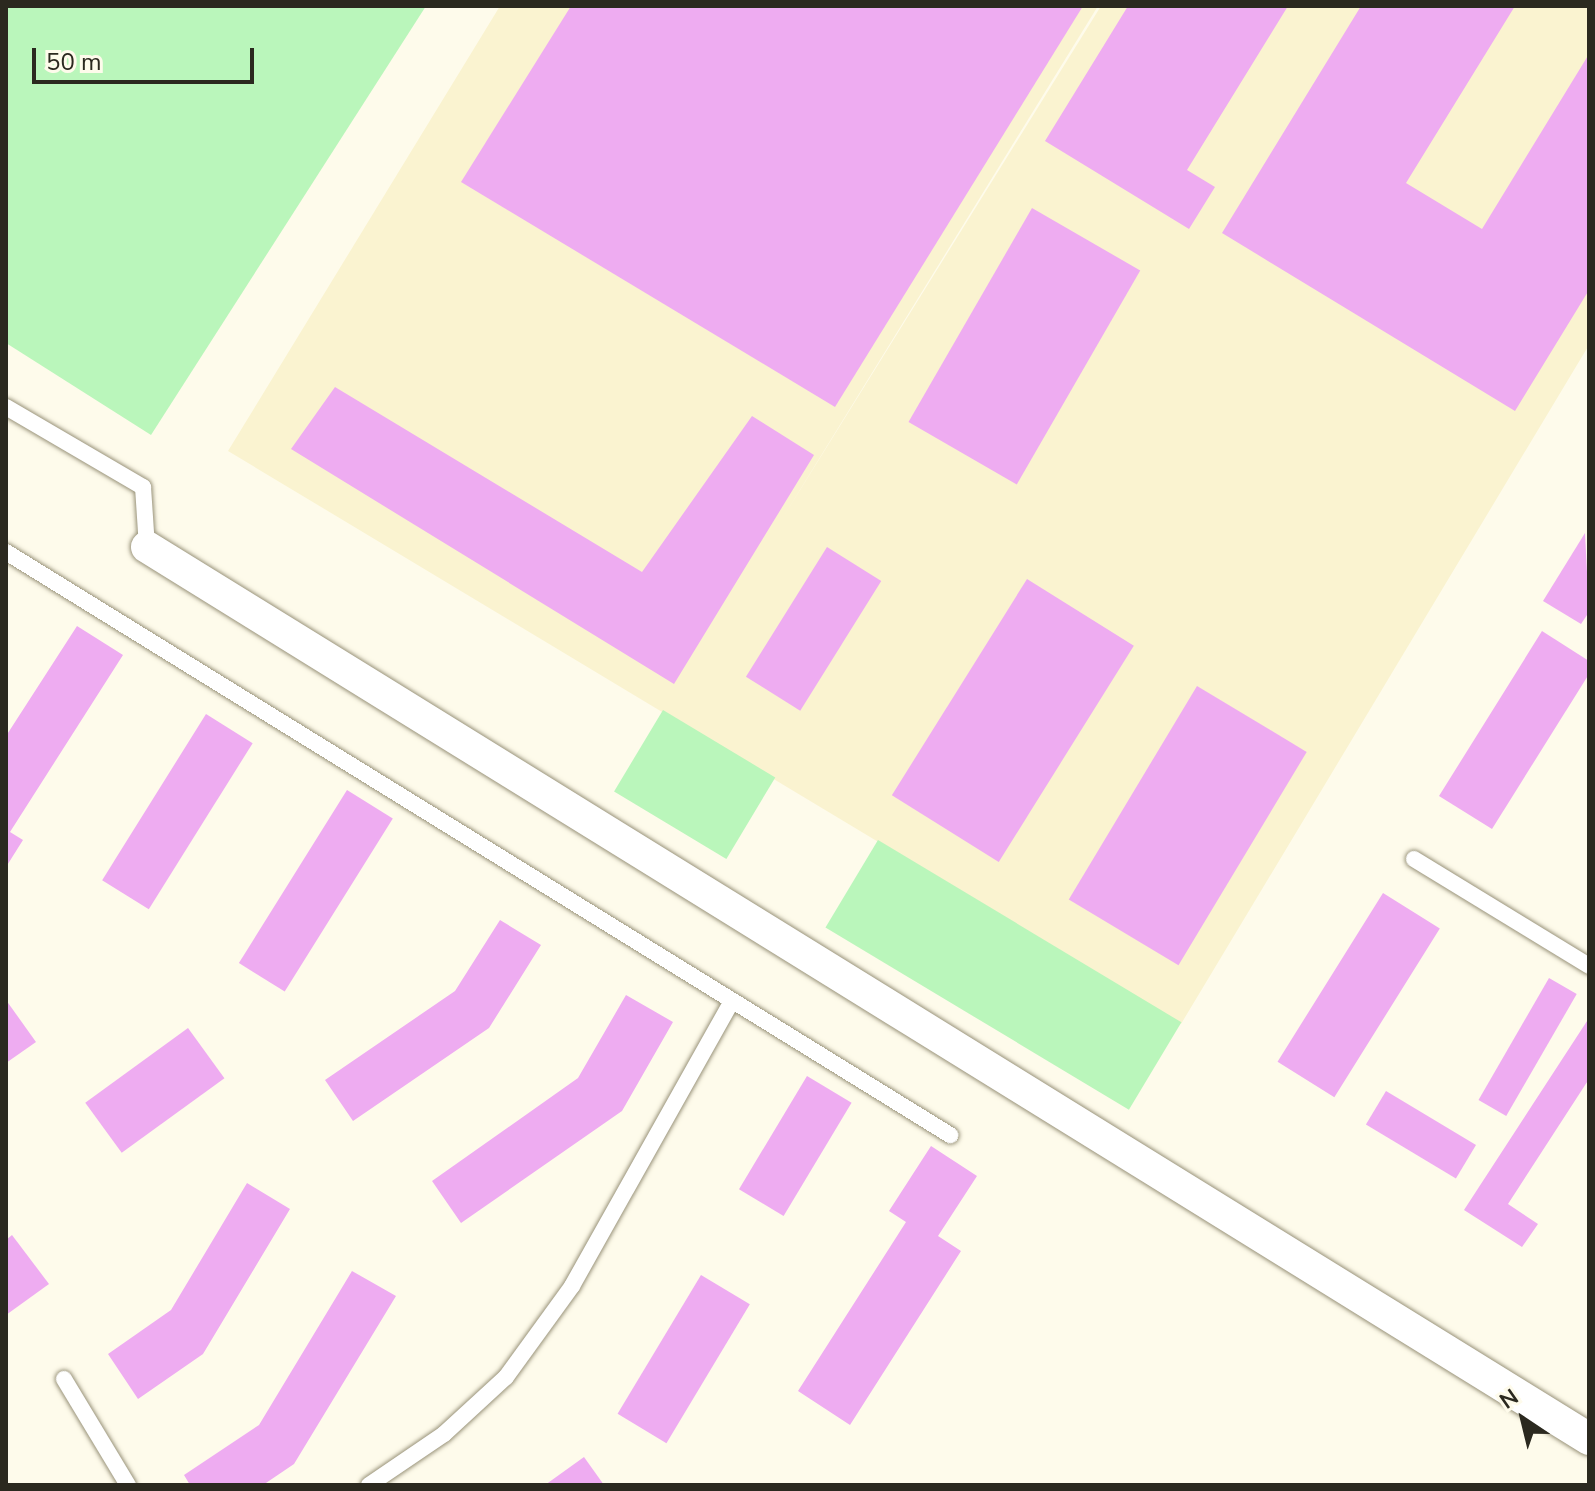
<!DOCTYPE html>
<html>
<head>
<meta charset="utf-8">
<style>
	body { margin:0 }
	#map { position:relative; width:1595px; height:1491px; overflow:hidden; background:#fefbeb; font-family:"Nunito Sans",sans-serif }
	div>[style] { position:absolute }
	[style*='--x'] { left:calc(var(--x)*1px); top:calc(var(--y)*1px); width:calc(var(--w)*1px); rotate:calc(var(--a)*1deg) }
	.built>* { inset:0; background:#faf3d0 }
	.green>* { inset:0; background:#baf6bb; transform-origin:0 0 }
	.building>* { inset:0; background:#eeacf1; transform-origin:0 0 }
	.roads { filter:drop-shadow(0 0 2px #99937a) drop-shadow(0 0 2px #99937a) }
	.service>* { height:16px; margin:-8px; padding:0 8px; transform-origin:8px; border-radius:8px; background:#fff }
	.minor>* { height:32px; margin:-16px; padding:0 16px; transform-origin:16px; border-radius:16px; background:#fff }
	span { translate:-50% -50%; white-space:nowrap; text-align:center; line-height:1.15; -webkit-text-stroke:8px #fefbeb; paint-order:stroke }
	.frame { position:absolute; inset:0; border:8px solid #2b291f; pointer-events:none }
	.north { position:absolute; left:1483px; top:1379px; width:80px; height:80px; -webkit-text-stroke:6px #fefbeb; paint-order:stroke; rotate:325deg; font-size:22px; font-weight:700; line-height:32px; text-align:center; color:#2b291f }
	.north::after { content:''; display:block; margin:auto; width:28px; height:36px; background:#2b291f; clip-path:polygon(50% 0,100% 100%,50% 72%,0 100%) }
	.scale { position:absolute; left:32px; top:48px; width:222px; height:36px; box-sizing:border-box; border:4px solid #2b291f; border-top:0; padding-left:10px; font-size:24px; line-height:28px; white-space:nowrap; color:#2b291f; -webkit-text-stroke:6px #fefbeb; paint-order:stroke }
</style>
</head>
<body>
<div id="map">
	<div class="built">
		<i style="clip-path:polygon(500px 6px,1098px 6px,782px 519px,1101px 6px,1589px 6px,1589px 345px,1181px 1024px,228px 451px)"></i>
	</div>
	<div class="green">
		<i style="clip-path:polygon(6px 6px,426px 6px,151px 435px,6px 343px)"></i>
		<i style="left:663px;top:710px;width:131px;height:95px;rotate:31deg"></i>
		<i style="left:878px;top:840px;width:354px;height:102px;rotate:31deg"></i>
	</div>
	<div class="building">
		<i style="clip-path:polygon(571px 6px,1083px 6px,835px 407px,461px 182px)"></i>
		<i style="clip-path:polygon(1128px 6px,1288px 6px,1187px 170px,1215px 187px,1189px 229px,1045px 141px)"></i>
		<i style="clip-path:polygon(1361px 6px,1515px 6px,1406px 183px,1482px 229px,1589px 54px,1589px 290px,1515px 411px,1222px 233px)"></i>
		<i style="left:1032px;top:208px;width:125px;height:247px;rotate:30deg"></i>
		<i style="clip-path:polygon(335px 387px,642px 572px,752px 416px,814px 455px,674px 684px,291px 449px)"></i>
		<i style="clip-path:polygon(1585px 533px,1589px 612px,1581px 624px,1543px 601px)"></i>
		<i style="left:827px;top:547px;width:64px;height:153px;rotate:32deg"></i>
		<i style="left:1027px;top:579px;width:126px;height:255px;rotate:32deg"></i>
		<i style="clip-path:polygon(77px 626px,123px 655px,10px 832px,23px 840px,6px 867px,6px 736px)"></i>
		<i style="clip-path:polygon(1542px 631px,1589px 661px,1589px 674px,1492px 829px,1439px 796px)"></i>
		<i style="left:1197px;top:686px;width:128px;height:249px;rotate:31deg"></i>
		<i style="left:206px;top:714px;width:55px;height:196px;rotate:32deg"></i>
		<i style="left:347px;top:790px;width:54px;height:204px;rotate:32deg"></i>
		<i style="left:1383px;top:893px;width:67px;height:199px;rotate:32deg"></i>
		<i style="clip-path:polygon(500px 920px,541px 945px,489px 1028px,353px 1121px,325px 1080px,455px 991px)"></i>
		<i style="left:1549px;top:978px;width:32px;height:141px;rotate:30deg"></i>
		<i style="clip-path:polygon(626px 995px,673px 1022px,622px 1111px,461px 1223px,432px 1181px,578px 1078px)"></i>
		<i style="clip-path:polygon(6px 1000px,36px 1042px,6px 1063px)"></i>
		<i style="clip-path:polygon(1589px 1018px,1589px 1079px,1508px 1204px,1538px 1224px,1522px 1247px,1464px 1210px)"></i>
		<i style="left:188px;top:1028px;width:62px;height:127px;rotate:54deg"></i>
		<i style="left:807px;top:1076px;width:52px;height:132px;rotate:31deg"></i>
		<i style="left:1386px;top:1091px;width:105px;height:39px;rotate:31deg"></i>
		<i style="clip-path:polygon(931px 1146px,977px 1176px,938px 1236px,961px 1251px,850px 1425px,798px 1391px,906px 1222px,889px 1211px)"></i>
		<i style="clip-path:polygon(247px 1183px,290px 1209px,203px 1354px,138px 1399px,108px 1354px,171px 1310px)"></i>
		<i style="clip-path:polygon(12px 1235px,49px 1284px,6px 1315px,6px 1240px)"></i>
		<i style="clip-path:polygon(352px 1271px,396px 1296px,294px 1464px,263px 1485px,190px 1485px,184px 1475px,259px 1425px)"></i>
		<i style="left:701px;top:1275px;width:57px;height:162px;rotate:31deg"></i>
		<i style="clip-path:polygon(584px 1457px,604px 1485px,545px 1485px)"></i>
	</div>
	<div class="roads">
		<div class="service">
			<i style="--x:6;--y:407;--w:159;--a:30.3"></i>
			<i style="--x:143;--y:487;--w:60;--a:86.2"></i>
			<i style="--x:6;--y:552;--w:1110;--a:31.7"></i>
			<i style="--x:1414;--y:859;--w:205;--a:31.4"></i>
			<i style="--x:64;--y:1379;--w:124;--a:58.9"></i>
			<i style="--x:369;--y:1485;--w:91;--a:-34.2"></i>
			<i style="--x:444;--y:1434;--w:84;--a:-42.6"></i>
			<i style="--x:506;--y:1377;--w:112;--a:-54"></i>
			<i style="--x:572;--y:1286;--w:327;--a:-60.7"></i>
		</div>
		<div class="minor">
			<i style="--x:147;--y:547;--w:1696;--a:31.74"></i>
		</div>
	</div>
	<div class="frame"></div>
	<div class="north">N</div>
	<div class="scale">50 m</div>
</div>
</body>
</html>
